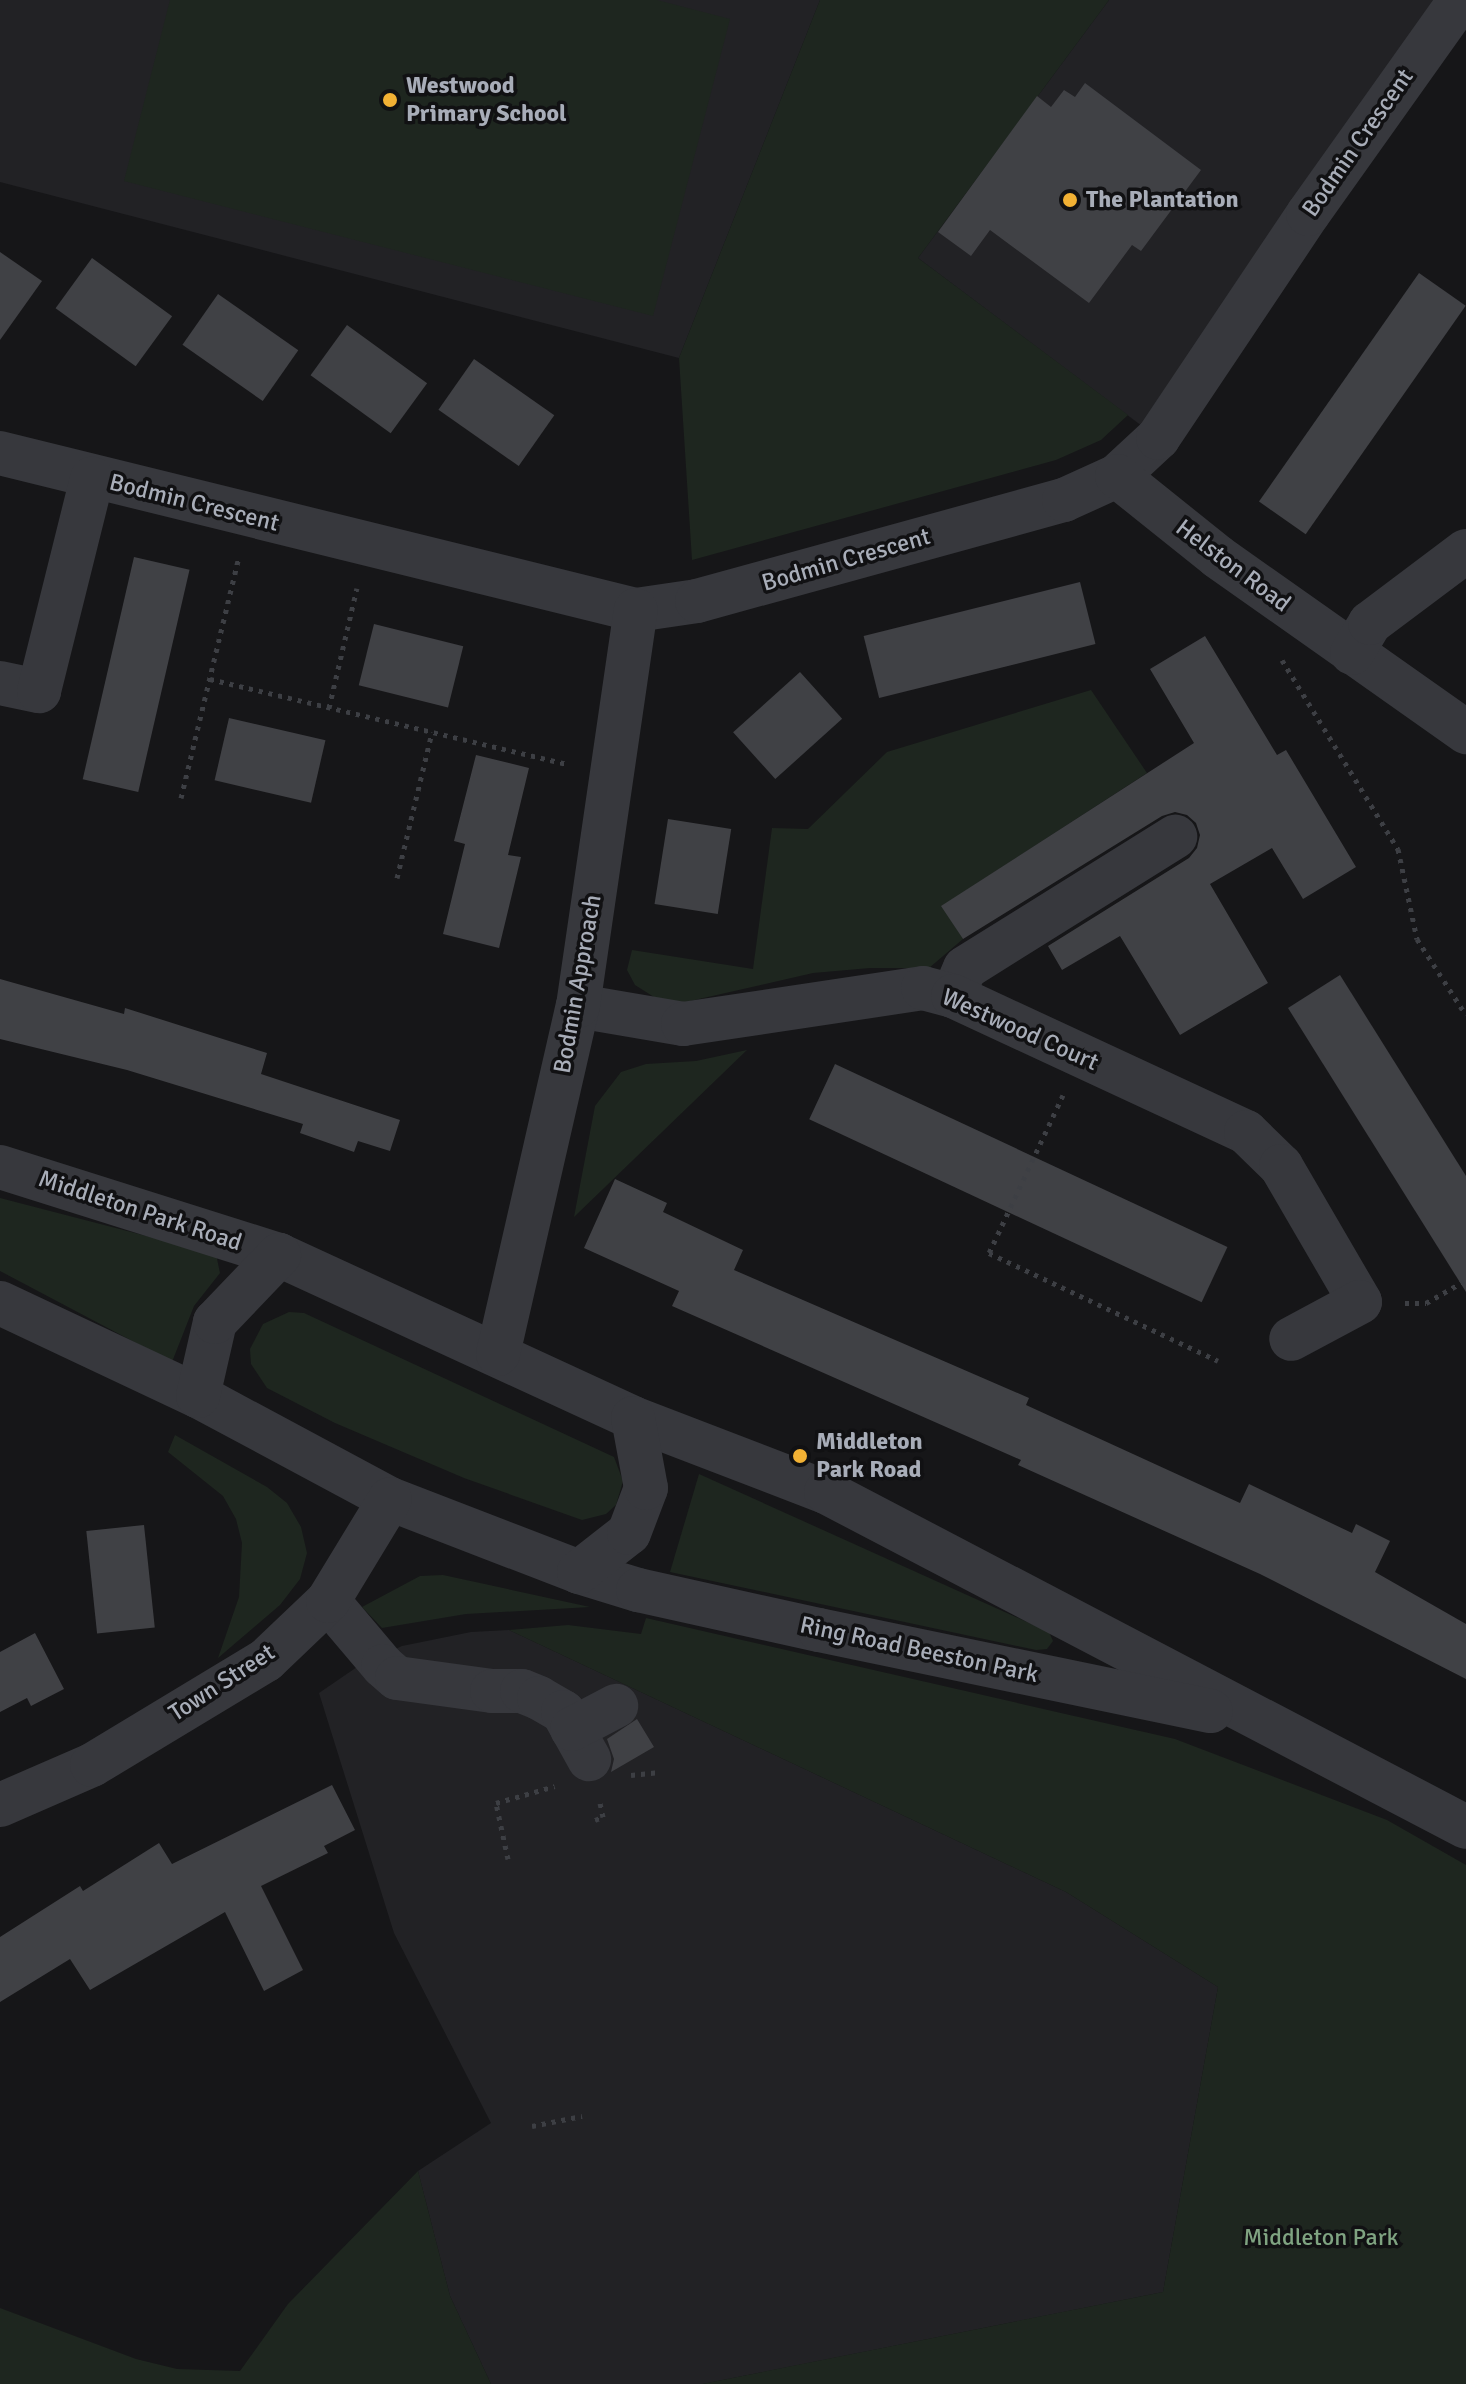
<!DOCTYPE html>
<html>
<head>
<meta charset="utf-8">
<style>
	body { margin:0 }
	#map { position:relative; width:1466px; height:2384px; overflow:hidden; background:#161618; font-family:Signika,sans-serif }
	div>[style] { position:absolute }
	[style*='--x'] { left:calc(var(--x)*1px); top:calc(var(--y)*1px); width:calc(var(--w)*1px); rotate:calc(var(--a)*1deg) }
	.built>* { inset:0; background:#222225 }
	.green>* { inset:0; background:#1e261f }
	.building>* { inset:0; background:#404145; transform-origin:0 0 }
	.path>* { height:5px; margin-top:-2.5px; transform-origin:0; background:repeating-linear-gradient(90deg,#3d3f44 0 4px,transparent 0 10px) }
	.minor>* { height:44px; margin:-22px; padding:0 22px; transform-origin:22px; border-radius:22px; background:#37383d }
	.dots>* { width:22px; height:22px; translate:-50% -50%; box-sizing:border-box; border:4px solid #111113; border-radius:50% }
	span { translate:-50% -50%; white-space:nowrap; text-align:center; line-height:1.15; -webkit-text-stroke:7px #111113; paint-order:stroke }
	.poi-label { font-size:24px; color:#a8adb8; font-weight:700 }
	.left { translate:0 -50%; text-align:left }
	.street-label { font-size:24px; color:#a8adb8 }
	.park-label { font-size:24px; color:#7fa381 }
</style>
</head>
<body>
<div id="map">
	<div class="built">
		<i style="clip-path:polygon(0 0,820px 0,679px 358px,0 182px)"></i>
		<i style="clip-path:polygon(1109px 0,1460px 0,1158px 438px,918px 258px)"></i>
		<i style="clip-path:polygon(509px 1630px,1066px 1892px,1218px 1987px,1163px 2292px,703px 2384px,491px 2384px,450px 2296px,418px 2171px,491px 2123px,394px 1933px,319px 1693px,357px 1667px,402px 1646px,471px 1632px)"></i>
	</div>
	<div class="green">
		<i style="clip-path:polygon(170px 0,657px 0,730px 19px,653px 316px,124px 181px)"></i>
		<i style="clip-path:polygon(820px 0,1109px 0,918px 258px,1128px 415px,1101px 440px,1056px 460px,692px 560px,679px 358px)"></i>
		<i style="clip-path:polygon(1091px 690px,1147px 773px,942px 906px,963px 939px,929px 968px,870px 968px,813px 973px,677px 1004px,654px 997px,635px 985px,627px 970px,632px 950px,753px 969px,772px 828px,808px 829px,887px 752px)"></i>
		<i style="clip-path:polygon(747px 1050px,574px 1217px,595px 1106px,621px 1072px,646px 1064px,696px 1061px)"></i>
		<i style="clip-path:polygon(0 1198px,216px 1254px,220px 1273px,194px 1306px,172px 1362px,0 1271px)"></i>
		<i style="clip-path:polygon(289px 1312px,304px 1313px,614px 1457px,623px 1481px,616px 1505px,606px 1514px,582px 1520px,464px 1478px,335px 1423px,267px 1388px,251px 1364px,250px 1349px,263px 1324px)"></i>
		<i style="clip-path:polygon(175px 1435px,267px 1487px,287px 1503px,301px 1527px,307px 1553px,300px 1579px,280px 1605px,218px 1658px,239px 1597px,242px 1543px,236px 1519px,223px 1496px,168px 1452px)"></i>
		<i style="clip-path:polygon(699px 1474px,1049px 1632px,1053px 1641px,1047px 1649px,1036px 1650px,670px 1572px)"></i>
		<i style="clip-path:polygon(443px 1575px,590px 1607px,466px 1614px,382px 1628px,362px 1607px,420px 1576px)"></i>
		<i style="clip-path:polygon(646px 1618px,1175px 1739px,1387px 1820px,1466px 1865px,1466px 2384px,702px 2384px,1163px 2292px,1218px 1987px,1066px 1892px,509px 1630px,568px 1625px,641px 1634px)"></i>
		<i style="clip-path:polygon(418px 2171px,450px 2296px,491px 2384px,0 2384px,0 2308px,136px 2359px,177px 2369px,240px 2371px,288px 2304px)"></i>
	</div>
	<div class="building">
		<i style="clip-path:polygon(1085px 83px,1201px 170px,1141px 251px,1132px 245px,1089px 303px,990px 230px,971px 256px,938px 232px,1037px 96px,1051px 107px,1064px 90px,1075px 97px)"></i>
		<i style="clip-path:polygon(0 252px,42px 281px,0 340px)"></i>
		<i style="left:92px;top:258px;width:99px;height:62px;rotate:36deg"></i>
		<i style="left:1419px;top:273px;width:57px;height:279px;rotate:35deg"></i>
		<i style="left:218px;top:294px;width:98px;height:62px;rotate:35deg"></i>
		<i style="left:347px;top:325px;width:99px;height:62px;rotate:36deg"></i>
		<i style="left:474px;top:359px;width:98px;height:62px;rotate:35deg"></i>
		<i style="left:134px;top:557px;width:57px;height:228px;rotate:13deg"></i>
		<i style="left:1080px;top:582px;width:64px;height:223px;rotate:76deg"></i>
		<i style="left:374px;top:624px;width:92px;height:63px;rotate:14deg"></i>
		<i style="clip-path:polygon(1205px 636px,1277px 755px,1286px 750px,1356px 867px,1303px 899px,1272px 848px,1210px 884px,1268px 983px,1180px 1035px,1120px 936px,1062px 970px,1048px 946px,1189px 858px,1197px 848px,1200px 835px,1196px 823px,1187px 815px,1175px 812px,1162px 816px,963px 939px,941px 906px,1194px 743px,1150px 669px)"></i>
		<i style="left:800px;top:672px;width:63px;height:90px;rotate:48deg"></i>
		<i style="left:229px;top:718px;width:99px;height:64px;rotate:13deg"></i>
		<i style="clip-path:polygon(476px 755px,529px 768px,508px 855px,521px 857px,499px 948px,443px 934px,465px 844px,454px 841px)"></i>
		<i style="left:668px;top:819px;width:64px;height:86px;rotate:9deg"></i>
		<i style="clip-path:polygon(1340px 975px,1466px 1176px,1466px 1292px,1288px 1008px)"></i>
		<i style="clip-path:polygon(0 979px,124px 1014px,125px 1008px,267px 1053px,261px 1074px,400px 1120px,390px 1151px,358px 1141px,354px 1152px,300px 1133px,303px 1124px,127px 1070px,0 1039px)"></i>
		<i style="left:835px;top:1064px;width:433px;height:61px;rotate:25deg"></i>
		<i style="clip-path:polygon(615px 1179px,667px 1203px,663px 1212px,743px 1250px,734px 1270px,1029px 1398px,1026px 1405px,1240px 1503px,1249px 1484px,1352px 1533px,1356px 1524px,1390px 1541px,1375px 1572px,1466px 1624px,1466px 1679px,1260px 1574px,1018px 1465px,1021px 1460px,672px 1306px,679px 1291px,584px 1248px)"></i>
		<i style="left:144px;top:1525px;width:103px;height:58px;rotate:84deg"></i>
		<i style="clip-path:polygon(35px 1633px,64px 1689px,31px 1706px,27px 1698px,0 1712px,0 1652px)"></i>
		<i style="clip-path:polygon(637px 1719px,654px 1747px,611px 1772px,614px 1759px,607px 1739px)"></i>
		<i style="clip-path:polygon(332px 1785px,355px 1830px,324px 1846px,328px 1853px,261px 1886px,303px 1970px,264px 1991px,225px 1912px,90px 1990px,70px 1959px,0 2002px,0 1937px,80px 1886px,83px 1891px,159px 1843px,172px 1864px)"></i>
	</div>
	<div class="path">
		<i style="--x:1282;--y:660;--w:222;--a:58.5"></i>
		<i style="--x:1398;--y:849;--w:92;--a:78.1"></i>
		<i style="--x:1417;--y:939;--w:90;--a:57.2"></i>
		<i style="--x:210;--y:679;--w:368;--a:13.4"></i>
		<i style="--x:329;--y:708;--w:123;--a:-76.9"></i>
		<i style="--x:181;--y:798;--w:249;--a:-76.5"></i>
		<i style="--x:397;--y:878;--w:150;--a:-76.5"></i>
		<i style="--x:1063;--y:1095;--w:174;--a:115.1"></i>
		<i style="--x:989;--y:1253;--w:253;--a:25.2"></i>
		<i style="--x:1405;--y:1303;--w:21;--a:0"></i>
		<i style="--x:1426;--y:1303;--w:46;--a:-29.9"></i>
		<i style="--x:631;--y:1775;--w:29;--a:-6"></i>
		<i style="--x:595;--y:1820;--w:9;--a:-21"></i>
		<i style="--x:603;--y:1817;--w:14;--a:-102"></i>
		<i style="--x:508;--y:1859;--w:57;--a:-102.1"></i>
		<i style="--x:496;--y:1803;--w:61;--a:-16.1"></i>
		<i style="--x:532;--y:2126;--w:51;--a:-11.3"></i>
	</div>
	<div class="minor">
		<i style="--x:0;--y:453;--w:655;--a:13.87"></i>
		<i style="--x:636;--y:610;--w:62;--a:-8.4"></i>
		<i style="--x:697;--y:601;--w:381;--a:-15.4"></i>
		<i style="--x:1064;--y:500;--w:58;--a:-24.4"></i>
		<i style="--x:1117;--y:476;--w:56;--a:-42.8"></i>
		<i style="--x:1158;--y:438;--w:270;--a:-56.2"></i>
		<i style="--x:1308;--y:214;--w:262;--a:-54.6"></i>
		<i style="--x:1117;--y:476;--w:129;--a:38.7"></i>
		<i style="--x:1218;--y:557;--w:304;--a:35.2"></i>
		<i style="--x:1352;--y:653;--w:35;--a:-59"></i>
		<i style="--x:1370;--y:623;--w:120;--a:-36.9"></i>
		<i style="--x:0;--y:683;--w:40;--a:12"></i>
		<i style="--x:39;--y:691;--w:219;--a:-76"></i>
		<i style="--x:953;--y:996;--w:30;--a:-67"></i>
		<i style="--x:965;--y:968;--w:248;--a:-32"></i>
		<i style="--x:578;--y:1006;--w:107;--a:9.7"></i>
		<i style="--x:683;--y:1024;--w:243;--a:-8.5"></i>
		<i style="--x:923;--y:988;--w:31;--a:15"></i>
		<i style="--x:953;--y:996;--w:323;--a:24.9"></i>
		<i style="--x:1246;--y:1132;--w:49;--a:44.2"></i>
		<i style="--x:1281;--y:1166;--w:157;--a:59.8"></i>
		<i style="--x:1360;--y:1302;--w:78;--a:151.8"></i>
		<i style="--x:0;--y:1167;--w:293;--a:17.5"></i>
		<i style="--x:279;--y:1255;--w:390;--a:24.7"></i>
		<i style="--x:633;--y:1418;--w:207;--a:21"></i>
		<i style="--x:826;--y:1492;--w:722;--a:27.63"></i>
		<i style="--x:0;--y:1303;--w:219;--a:25.2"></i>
		<i style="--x:198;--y:1396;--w:218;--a:28.2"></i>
		<i style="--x:390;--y:1499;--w:203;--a:21.1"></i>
		<i style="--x:579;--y:1572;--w:62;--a:17"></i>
		<i style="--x:638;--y:1590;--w:185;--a:12.5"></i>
		<i style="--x:819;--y:1630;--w:400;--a:11.7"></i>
		<i style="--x:498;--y:1354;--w:357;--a:-77.1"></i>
		<i style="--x:578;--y:1006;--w:400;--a:-81.7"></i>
		<i style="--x:198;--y:1396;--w:76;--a:-77.1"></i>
		<i style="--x:215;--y:1322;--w:93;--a:-46.3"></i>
		<i style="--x:579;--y:1572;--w:63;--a:-38"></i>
		<i style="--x:629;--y:1533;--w:48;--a:-69.3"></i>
		<i style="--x:646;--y:1488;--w:71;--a:-100.5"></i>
		<i style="--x:328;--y:1601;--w:85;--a:49.8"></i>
		<i style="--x:383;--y:1666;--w:18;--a:41"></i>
		<i style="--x:397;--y:1678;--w:96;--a:7.8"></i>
		<i style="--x:492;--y:1691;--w:30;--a:0"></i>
		<i style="--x:522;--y:1691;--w:18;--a:22"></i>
		<i style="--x:539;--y:1698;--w:28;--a:30"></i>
		<i style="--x:563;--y:1712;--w:54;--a:61"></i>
		<i style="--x:572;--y:1729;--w:50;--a:-27.6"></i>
		<i style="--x:0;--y:1805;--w:100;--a:-23.5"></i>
		<i style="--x:92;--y:1765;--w:203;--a:-31.1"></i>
		<i style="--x:266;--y:1660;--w:86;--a:-43.6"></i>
		<i style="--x:328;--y:1601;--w:119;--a:-58.7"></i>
	</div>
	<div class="dots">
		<i style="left:390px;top:100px;background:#f2b134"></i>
		<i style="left:1070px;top:200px;background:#f2b134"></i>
		<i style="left:800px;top:1456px;background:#f2b134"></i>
	</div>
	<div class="poi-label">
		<span class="left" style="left:406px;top:100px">Westwood<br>Primary School</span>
		<span class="left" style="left:1086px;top:200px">The Plantation</span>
		<span class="left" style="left:816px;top:1456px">Middleton<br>Park Road</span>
	</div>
	<div class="street-label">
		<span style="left:1358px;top:143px;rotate:-55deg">Bodmin Crescent</span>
		<span style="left:194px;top:503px;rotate:14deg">Bodmin Crescent</span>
		<span style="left:846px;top:560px;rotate:-16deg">Bodmin Crescent</span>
		<span style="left:1233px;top:566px;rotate:37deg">Helston Road</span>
		<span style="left:578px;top:984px;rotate:-80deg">Bodmin Approach</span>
		<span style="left:1020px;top:1030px;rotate:24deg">Westwood Court</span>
		<span style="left:140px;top:1211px;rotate:18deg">Middleton Park Road</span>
		<span style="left:919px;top:1650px;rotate:12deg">Ring Road Beeston Park</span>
		<span style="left:222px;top:1683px;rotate:-33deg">Town Street</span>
	</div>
	<div class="park-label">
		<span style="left:1321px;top:2238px">Middleton Park</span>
	</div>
</div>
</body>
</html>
